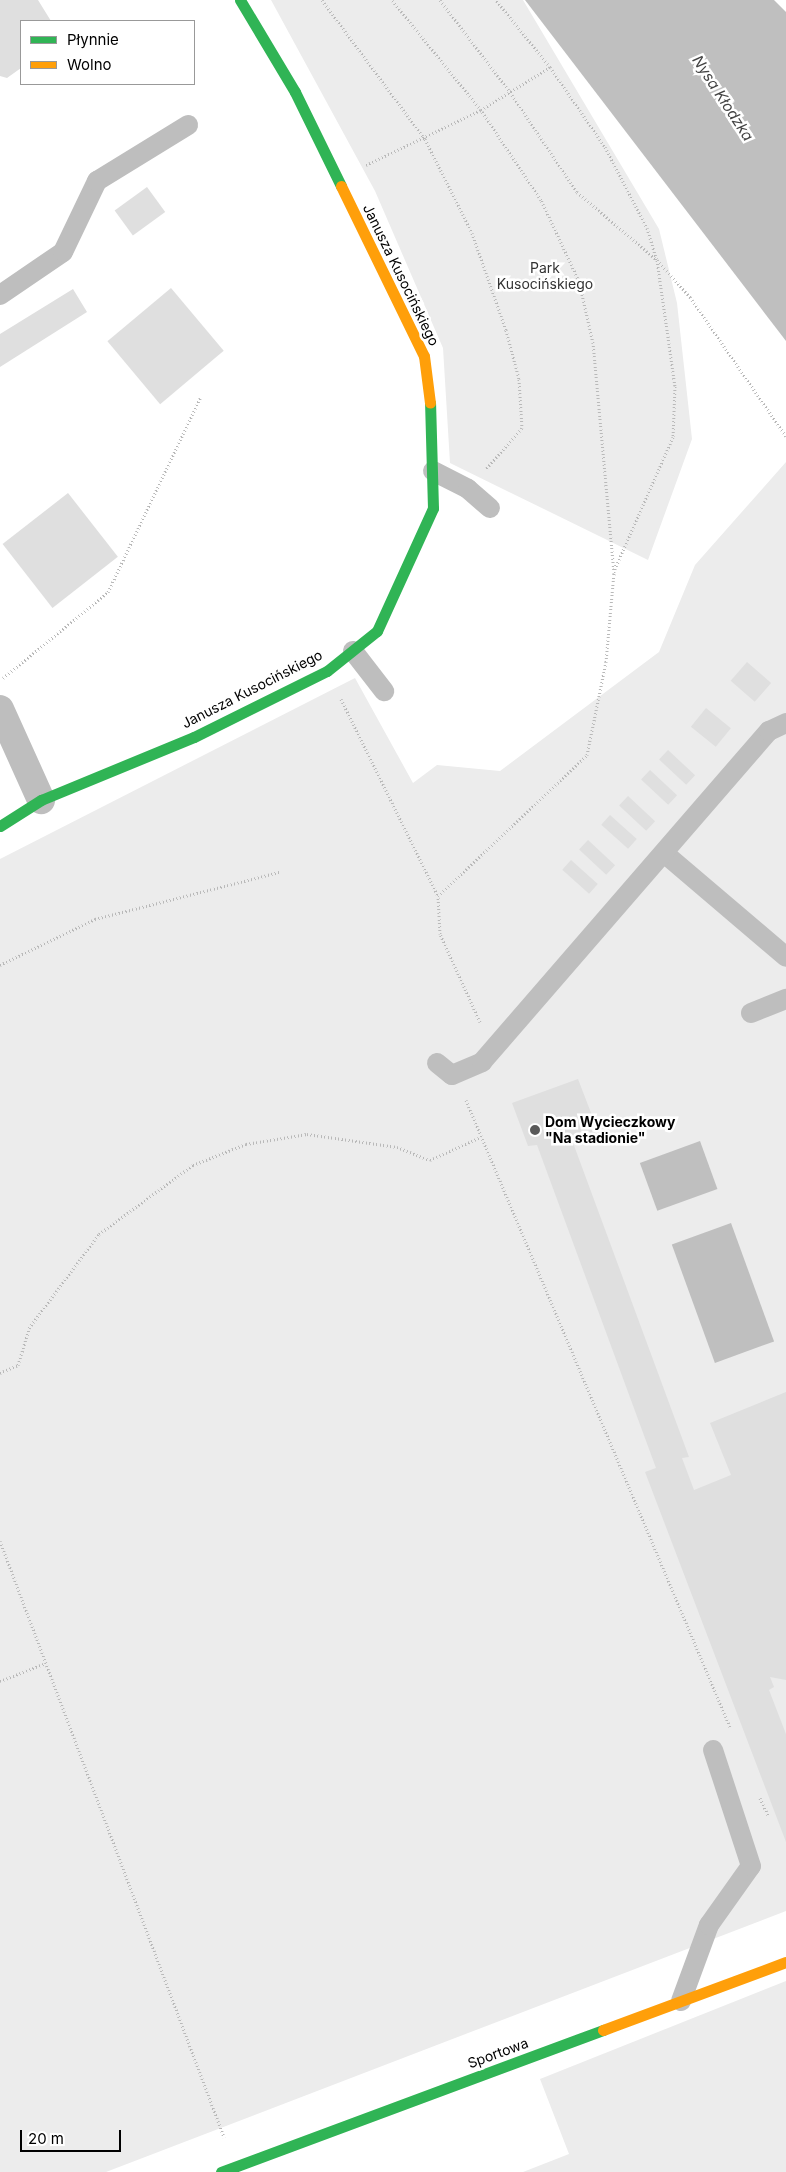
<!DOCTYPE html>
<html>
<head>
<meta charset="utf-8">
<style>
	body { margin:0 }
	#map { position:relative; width:786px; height:2172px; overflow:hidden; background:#fff; font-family:Inter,sans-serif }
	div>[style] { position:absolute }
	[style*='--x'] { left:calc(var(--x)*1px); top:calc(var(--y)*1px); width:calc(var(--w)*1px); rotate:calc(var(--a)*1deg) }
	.green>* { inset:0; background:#ececec }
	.water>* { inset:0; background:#bfbfbf; transform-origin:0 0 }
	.building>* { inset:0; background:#dfdfdf; transform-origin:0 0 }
	.path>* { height:3px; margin-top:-1.5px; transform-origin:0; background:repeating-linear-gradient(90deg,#b9b9b9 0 1px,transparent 0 3.5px) }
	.lane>* { height:20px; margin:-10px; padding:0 10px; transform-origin:10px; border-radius:10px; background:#bebebe }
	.street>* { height:28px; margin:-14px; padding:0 14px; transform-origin:14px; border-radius:14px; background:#bebebe }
	.fast>* { height:11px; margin:-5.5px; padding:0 5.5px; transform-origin:5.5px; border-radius:5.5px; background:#30b455 }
	.slow>* { height:11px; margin:-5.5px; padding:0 5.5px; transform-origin:5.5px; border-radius:5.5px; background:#ff9f0a }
	.dots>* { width:14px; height:14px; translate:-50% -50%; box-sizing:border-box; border:2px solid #fff; border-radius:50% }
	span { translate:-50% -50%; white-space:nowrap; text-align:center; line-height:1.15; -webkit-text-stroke:5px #fff; paint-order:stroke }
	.park-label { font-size:14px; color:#333 }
	.street-label { font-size:14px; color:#000 }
	.poi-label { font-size:14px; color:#000; font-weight:700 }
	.left { translate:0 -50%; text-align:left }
	.water-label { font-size:15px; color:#444; font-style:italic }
	.legend { position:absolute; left:20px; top:20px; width:175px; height:65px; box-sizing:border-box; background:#fff; border:1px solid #999; margin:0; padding:6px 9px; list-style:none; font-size:15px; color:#000 }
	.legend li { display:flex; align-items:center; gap:10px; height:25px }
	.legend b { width:25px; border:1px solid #999 }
	.scale { position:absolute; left:20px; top:2130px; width:101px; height:22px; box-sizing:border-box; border:2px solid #000; border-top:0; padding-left:6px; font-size:15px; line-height:18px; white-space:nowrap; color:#000; -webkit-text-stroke:4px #fff; paint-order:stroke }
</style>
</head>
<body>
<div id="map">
	<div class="green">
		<i style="clip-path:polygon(271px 0,523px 0,659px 229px,677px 303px,692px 439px,648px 560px,450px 463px,443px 348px,375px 191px)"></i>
		<i style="clip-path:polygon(786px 462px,786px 1911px,106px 2172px,0 2172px,0 859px,355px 678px,413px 783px,437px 765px,500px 771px,659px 652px,695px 565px)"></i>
		<i style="clip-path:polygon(786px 1981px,786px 2172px,523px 2172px,569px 2154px,540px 2079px)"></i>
	</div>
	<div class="water">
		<i style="clip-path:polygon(525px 0,774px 0,786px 12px,786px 341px)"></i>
		<i style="left:700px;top:1141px;width:51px;height:64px;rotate:70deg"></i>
		<i style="left:731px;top:1223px;width:126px;height:63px;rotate:70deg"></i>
	</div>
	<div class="building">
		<i style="clip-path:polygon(0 0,38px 0,51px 21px,21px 21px,21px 68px,7px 78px,0 76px)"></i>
		<i style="left:147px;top:187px;width:31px;height:40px;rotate:54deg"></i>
		<i style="left:171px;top:288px;width:82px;height:83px;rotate:50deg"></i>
		<i style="clip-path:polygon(73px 289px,87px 312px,0 367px,0 334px)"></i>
		<i style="left:68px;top:493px;width:81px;height:83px;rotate:52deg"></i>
		<i style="left:747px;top:662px;width:32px;height:25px;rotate:41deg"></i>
		<i style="left:706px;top:708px;width:32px;height:24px;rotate:39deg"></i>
		<i style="left:668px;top:750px;width:37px;height:13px;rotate:43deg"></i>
		<i style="left:650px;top:770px;width:37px;height:13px;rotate:43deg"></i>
		<i style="left:628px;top:796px;width:37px;height:13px;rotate:43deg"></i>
		<i style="left:610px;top:815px;width:36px;height:13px;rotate:42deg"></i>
		<i style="left:588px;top:840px;width:37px;height:13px;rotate:43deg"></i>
		<i style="left:571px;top:860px;width:36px;height:13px;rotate:42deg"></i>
		<i style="clip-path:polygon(578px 1079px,598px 1131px,572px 1140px,689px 1457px,682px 1458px,694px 1490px,731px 1475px,710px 1423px,786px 1392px,786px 1680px,770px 1677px,774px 1687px,769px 1690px,786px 1734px,786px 1842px,645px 1472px,656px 1468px,537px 1145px,528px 1146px,512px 1103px)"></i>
	</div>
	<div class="path">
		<i style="--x:322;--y:0;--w:173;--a:53.5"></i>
		<i style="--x:425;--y:139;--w:105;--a:63.4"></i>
		<i style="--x:472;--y:233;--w:103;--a:70.7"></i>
		<i style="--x:506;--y:330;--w:51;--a:75.1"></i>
		<i style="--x:519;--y:379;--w:49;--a:86.5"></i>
		<i style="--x:522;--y:428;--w:55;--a:131.3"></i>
		<i style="--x:440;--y:0;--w:116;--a:52.7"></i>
		<i style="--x:510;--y:92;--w:120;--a:56.2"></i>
		<i style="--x:577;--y:192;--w:105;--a:40.4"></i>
		<i style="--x:657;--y:260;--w:50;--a:48.3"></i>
		<i style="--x:690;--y:297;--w:169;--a:55.4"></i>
		<i style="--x:550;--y:67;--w:97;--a:55.5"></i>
		<i style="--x:605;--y:147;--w:91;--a:62.6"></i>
		<i style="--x:647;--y:228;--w:34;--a:73"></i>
		<i style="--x:657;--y:260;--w:127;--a:81.9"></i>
		<i style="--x:675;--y:386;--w:51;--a:92.2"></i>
		<i style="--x:673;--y:437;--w:146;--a:113.8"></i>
		<i style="--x:366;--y:165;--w:127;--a:-25.6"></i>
		<i style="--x:481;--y:110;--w:141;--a:-129"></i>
		<i style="--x:3;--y:678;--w:136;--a:-39.3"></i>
		<i style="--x:108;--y:592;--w:215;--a:-64.6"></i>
		<i style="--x:341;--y:699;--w:220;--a:63.8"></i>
		<i style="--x:0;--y:965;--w:106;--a:-25.8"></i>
		<i style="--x:95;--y:919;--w:191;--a:-14.3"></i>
		<i style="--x:480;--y:1022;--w:97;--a:-114.4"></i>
		<i style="--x:440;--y:934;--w:38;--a:-93"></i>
		<i style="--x:438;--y:896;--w:205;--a:-43.4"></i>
		<i style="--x:587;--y:755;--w:95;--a:-78.5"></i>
		<i style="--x:606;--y:662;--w:89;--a:-84.9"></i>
		<i style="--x:614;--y:573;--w:231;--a:-95.2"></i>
		<i style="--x:593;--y:343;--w:64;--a:-102.7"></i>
		<i style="--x:579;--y:281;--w:89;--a:-115.1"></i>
		<i style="--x:541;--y:200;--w:108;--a:-123.7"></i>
		<i style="--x:481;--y:110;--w:81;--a:-31.9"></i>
		<i style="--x:550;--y:67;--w:86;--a:-128.9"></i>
		<i style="--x:466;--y:1100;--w:680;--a:67.17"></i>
		<i style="--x:0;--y:1373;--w:20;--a:-24"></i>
		<i style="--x:18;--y:1365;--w:39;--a:-73"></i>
		<i style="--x:29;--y:1328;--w:117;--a:-53.3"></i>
		<i style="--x:99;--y:1234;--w:117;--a:-36.3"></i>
		<i style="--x:193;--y:1165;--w:57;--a:-21.6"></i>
		<i style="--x:246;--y:1144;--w:62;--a:-9.3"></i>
		<i style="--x:307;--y:1134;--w:91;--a:8.2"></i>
		<i style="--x:397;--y:1147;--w:35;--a:22"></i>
		<i style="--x:430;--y:1160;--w:56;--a:-24.3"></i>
		<i style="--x:0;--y:1541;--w:637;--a:69.4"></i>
		<i style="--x:0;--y:1681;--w:49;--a:-21.4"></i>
		<i style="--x:760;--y:1798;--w:19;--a:65"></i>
	</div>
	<div class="lane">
		<i style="--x:0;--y:295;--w:76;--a:-34.3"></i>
		<i style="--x:63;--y:252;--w:79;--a:-64.4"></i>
		<i style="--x:97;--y:181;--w:107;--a:-31.6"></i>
		<i style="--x:433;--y:471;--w:39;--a:27"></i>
		<i style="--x:468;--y:489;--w:29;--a:41"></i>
		<i style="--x:353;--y:651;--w:51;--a:52.2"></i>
		<i style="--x:664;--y:853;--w:160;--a:40.4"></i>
		<i style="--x:751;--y:1013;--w:38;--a:-22"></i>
		<i style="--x:437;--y:1063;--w:19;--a:39"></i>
		<i style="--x:452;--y:1075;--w:33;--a:-23"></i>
		<i style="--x:482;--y:1062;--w:438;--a:-49.1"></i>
		<i style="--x:769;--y:731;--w:19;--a:-25"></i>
		<i style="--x:681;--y:2001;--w:81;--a:-69.8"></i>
		<i style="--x:709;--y:1925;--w:72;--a:-54.6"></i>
		<i style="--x:751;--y:1866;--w:122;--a:-108.1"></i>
	</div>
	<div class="street">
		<i style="--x:0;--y:709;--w:100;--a:65.7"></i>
	</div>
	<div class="fast">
		<i style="--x:240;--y:0;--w:107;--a:59.1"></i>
		<i style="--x:295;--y:92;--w:105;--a:63.9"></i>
		<i style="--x:0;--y:826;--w:49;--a:-32.4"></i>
		<i style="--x:41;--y:800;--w:165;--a:-22.4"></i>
		<i style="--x:194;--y:737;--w:148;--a:-26.4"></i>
		<i style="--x:327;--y:671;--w:64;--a:-38.7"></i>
		<i style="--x:377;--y:631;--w:135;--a:-65.5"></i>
		<i style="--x:433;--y:508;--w:105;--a:-91.6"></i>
		<i style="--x:221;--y:2172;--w:408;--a:-20.4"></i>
	</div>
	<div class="slow">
		<i style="--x:341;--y:186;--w:189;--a:64"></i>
		<i style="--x:424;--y:356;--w:47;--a:82.7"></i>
		<i style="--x:603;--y:2030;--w:195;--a:-20.4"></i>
	</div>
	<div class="dots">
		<i style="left:535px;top:1130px;background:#595959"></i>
	</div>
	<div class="park-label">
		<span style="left:545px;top:276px">Park<br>Kusocińskiego</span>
	</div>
	<div class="street-label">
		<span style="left:401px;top:275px;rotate:64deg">Janusza Kusocińskiego</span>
		<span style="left:252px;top:689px;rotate:-27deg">Janusza Kusocińskiego</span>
		<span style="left:498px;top:2053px;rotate:-20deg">Sportowa</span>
	</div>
	<div class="poi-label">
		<span class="left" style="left:545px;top:1130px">Dom Wycieczkowy<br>"Na stadionie"</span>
	</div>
	<div class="water-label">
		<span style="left:723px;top:98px;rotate:57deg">Nysa Kłodzka</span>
	</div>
	<ul class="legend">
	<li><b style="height:6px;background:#30b455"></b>Płynnie</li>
	<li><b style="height:6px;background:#ff9f0a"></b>Wolno</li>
	</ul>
	<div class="scale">20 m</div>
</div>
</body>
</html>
